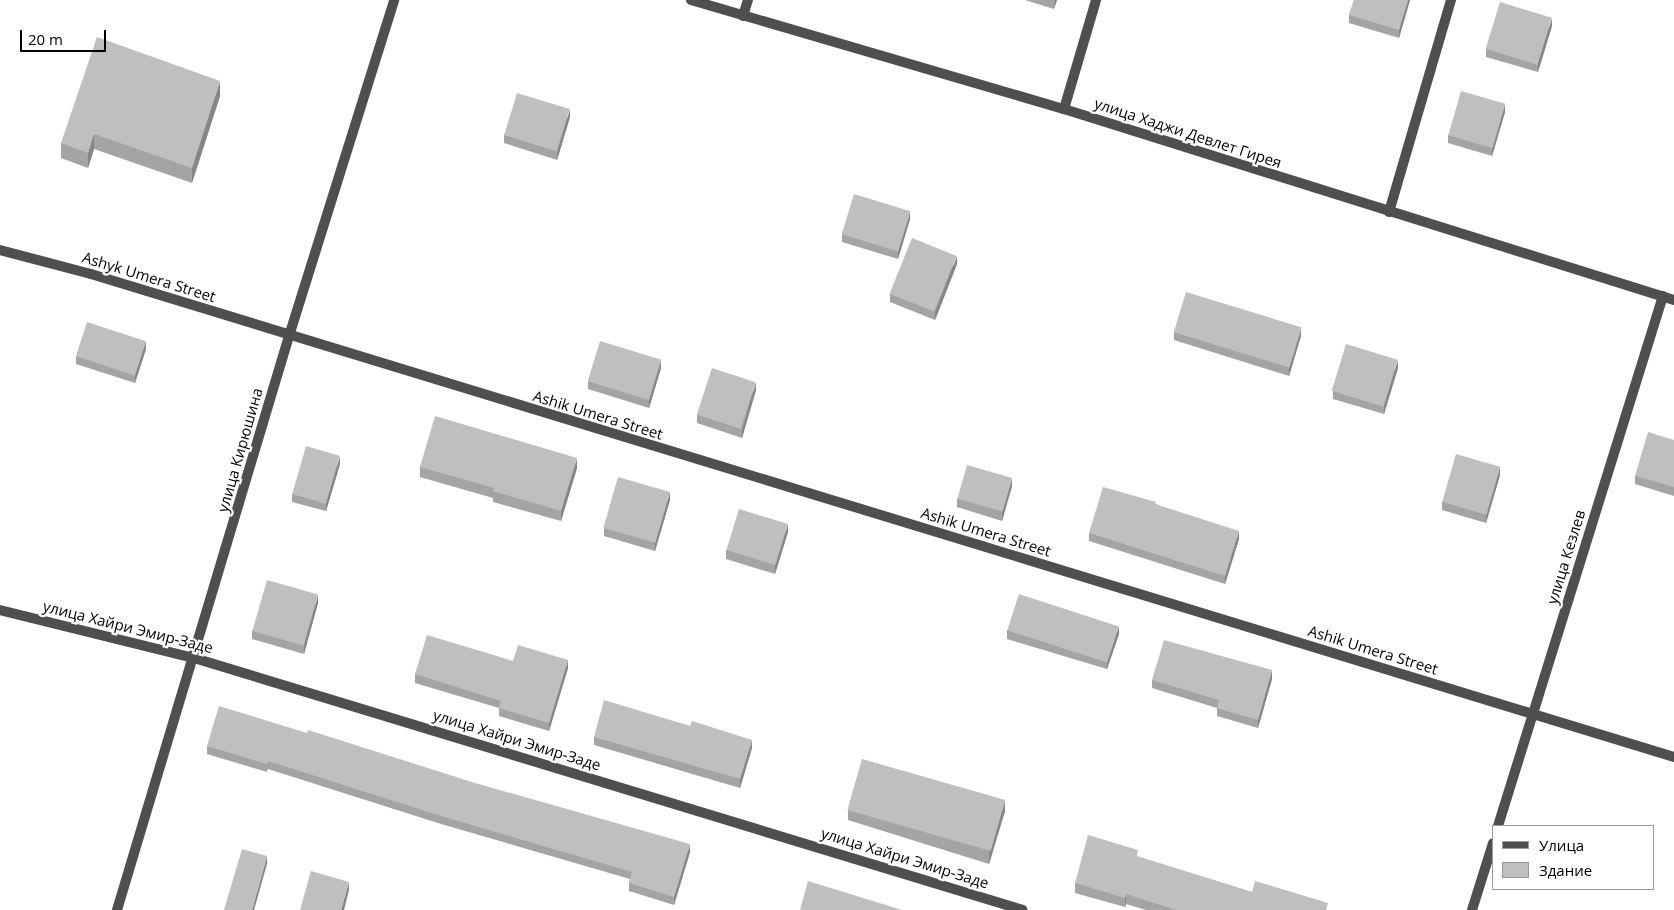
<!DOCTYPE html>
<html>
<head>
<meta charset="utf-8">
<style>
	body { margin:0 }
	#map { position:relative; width:1674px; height:910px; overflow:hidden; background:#fff; font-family:"Open Sans",sans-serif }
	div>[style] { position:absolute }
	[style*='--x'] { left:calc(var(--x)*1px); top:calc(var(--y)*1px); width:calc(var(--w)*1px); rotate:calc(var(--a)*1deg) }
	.minor>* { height:10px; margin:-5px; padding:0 5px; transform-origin:5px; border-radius:5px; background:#4f4f4f }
	.wall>* { inset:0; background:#a4a4a4 }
	.shaded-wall>* { inset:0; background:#868686 }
	.building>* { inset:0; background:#bfbfbf; transform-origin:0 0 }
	span { translate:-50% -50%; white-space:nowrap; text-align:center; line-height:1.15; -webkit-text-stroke:4.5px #fff; paint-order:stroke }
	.street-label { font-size:15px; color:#000 }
	.legend { position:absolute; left:1492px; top:825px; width:162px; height:65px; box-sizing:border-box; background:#fff; border:1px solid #999; margin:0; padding:6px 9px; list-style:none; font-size:15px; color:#000 }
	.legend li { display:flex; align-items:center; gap:10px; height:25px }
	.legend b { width:25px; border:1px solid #999 }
	.scale { position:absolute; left:20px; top:30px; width:86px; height:22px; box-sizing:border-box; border:2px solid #000; border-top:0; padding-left:6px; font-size:15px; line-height:18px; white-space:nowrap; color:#000; -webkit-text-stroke:4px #fff; paint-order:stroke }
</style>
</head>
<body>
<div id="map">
	<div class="minor">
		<i style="--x:691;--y:0;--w:389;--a:16.3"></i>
		<i style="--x:1064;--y:109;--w:639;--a:17.39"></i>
		<i style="--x:743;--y:16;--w:17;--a:-73"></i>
		<i style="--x:1064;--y:109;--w:114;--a:-73.6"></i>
		<i style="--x:1389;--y:212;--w:221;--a:-73.7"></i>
		<i style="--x:0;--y:250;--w:94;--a:14.8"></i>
		<i style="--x:91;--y:274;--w:1655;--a:16.97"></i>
		<i style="--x:0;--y:610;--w:200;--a:13.9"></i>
		<i style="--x:194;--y:658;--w:866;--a:16.91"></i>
		<i style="--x:1498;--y:826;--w:555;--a:-72.71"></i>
		<i style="--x:117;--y:910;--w:599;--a:-73.32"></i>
		<i style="--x:289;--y:336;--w:352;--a:-72.6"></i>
		<i style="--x:1472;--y:910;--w:70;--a:-72.6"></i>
	</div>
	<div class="wall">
		<i style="clip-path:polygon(1025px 0,1057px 0,1054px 9px)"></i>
		<i style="clip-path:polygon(1354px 0,1410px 0,1399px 38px,1349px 23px,1349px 15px)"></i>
		<i style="clip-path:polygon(1552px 26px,1538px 72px,1486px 57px,1486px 49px)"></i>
		<i style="clip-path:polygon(220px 96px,192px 183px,94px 149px,88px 168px,61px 158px,61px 143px)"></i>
		<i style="clip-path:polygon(1505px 112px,1492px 156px,1448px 143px,1448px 135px)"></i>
		<i style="clip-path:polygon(570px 117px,557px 160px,504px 143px,504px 135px)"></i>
		<i style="clip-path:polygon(910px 219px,898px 259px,842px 242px,842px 234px)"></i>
		<i style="clip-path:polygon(957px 264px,935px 320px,890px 302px,890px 294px)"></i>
		<i style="clip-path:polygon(1174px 332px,1301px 336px,1289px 376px,1174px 340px)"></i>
		<i style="clip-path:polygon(146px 349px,135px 383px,76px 364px,76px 356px)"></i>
		<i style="clip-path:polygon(661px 368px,649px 408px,588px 389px,588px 381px)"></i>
		<i style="clip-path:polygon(1398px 368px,1384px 414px,1333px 399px,1333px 391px)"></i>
		<i style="clip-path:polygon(756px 390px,742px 438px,697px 423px,697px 415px)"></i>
		<i style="clip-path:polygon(1674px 440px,1674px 496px,1635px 484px,1635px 476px)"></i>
		<i style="clip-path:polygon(340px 464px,326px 511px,292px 502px,292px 494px)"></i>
		<i style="clip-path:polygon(420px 467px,577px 468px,561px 521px,493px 502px,493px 498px,420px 477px)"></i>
		<i style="clip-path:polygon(1500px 475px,1486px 523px,1442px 510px,1442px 502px)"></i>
		<i style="clip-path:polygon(1012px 486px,1002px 521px,957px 507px,957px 499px)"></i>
		<i style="clip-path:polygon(670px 500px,655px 551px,604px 536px,604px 528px)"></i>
		<i style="clip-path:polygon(1156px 504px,1239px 539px,1225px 584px,1089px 541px,1089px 533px)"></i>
		<i style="clip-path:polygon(788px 532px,775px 574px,726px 559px,726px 550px)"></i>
		<i style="clip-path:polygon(318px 603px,304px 654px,252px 639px,252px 631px)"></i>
		<i style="clip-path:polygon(1007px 630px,1119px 634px,1107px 669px,1007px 639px)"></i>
		<i style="clip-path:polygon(513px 661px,568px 668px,549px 731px,499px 716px,499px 708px,415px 683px,415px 674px)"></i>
		<i style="clip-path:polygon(1272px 679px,1258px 728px,1217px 716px,1217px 708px,1152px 688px,1152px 680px)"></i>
		<i style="clip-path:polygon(690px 726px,752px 748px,740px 788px,594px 745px,594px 737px)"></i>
		<i style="clip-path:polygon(207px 746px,690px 852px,674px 905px,629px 891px,629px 883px,630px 879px,441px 824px,268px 769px,267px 772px,207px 754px)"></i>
		<i style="clip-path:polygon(848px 810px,1005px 811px,989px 864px,848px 820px)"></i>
		<i style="clip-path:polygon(1138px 857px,1252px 892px,1328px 910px,1146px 910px,1126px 904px,1125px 907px,1075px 893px,1075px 883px)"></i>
	</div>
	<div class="shaded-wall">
		<i style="clip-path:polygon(1055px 0,1057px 0,1054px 9px)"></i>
		<i style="clip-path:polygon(1408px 0,1410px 0,1399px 38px,1399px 30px)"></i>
		<i style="clip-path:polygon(1552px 18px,1552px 26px,1538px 72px,1538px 64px)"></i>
		<i style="clip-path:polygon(220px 81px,220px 96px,192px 183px,192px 168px)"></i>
		<i style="clip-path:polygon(1505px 104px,1505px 112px,1492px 156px,1492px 148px)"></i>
		<i style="clip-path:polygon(570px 109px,570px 117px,557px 160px,557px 152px)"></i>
		<i style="clip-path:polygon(94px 134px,94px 149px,88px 168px,88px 153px)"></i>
		<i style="clip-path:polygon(910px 211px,910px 219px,898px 259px,898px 251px)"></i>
		<i style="clip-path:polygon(957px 256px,957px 264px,935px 320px,935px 312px)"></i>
		<i style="clip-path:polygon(1301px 328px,1301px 336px,1289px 376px,1289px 368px)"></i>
		<i style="clip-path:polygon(146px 341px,146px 349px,135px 383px,135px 375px)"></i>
		<i style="clip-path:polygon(661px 360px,661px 368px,649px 408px,649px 400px)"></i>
		<i style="clip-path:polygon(1398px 360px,1398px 368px,1384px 414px,1384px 406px)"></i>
		<i style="clip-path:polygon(756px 382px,756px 390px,742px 438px,742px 430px)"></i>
		<i style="clip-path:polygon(340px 456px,340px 464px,326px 511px,326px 503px)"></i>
		<i style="clip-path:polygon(577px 458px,577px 468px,561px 521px,561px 511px)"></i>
		<i style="clip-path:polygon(1500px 467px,1500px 475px,1486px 523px,1486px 515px)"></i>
		<i style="clip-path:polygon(1012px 478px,1012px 486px,1002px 521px,1002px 513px)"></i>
		<i style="clip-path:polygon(670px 492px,670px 500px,655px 551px,655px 543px)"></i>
		<i style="clip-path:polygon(788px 524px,788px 532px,775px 574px,775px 566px)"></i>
		<i style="clip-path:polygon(1239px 531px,1239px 539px,1225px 584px,1225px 576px)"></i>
		<i style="clip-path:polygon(318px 595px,318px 603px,304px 654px,304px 646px)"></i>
		<i style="clip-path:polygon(1119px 626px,1119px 634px,1107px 669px,1107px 661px)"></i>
		<i style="clip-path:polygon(568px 660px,568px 668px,549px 731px,549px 723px)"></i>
		<i style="clip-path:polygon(1272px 670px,1272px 679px,1258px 728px,1258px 720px)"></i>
		<i style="clip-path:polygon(752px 740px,752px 748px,740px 788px,740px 779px)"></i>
		<i style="clip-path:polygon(1005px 801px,1005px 811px,989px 864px,989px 853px)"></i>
		<i style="clip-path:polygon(690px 844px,690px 852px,674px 905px,674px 897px)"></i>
		<i style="clip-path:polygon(267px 856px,267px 864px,254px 910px,252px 910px)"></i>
		<i style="clip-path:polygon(349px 882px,349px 890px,344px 910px,341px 910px)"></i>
		<i style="clip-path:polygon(1126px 894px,1126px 904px,1125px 907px,1125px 898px)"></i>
	</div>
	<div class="building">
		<i style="clip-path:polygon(1354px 0,1408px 0,1399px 30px,1349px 15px)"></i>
		<i style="left:1500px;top:2px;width:54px;height:49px;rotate:17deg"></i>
		<i style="clip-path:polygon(97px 37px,220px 81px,192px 168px,94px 134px,88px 153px,61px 143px)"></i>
		<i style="left:1461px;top:91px;width:46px;height:46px;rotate:16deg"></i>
		<i style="left:517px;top:93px;width:55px;height:44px;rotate:17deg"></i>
		<i style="left:854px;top:194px;width:59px;height:42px;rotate:17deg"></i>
		<i style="left:912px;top:238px;width:48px;height:60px;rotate:22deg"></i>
		<i style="left:1186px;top:292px;width:121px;height:42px;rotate:17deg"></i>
		<i style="left:87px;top:322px;width:62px;height:36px;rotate:18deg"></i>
		<i style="left:600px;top:341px;width:64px;height:42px;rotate:17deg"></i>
		<i style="left:1346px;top:344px;width:54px;height:49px;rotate:17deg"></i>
		<i style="left:712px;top:368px;width:46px;height:49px;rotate:18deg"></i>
		<i style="clip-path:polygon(435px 416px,577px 458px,561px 511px,493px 491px,494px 488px,420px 467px)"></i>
		<i style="clip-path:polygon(1648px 432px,1674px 440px,1674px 487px,1635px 476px)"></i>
		<i style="left:306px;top:446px;width:35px;height:50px;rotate:16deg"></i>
		<i style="left:1456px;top:454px;width:46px;height:50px;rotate:16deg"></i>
		<i style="left:967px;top:465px;width:47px;height:35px;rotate:16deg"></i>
		<i style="left:618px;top:477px;width:54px;height:53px;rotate:16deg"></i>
		<i style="clip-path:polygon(1103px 487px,1156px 502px,1155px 504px,1239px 531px,1225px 576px,1089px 533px)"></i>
		<i style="left:739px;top:509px;width:51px;height:43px;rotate:17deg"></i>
		<i style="left:267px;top:580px;width:53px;height:53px;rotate:16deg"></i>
		<i style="left:1019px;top:594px;width:105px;height:38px;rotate:18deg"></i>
		<i style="clip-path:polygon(427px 635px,513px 661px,518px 645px,568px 660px,549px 723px,499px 708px,501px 701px,415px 674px)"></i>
		<i style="clip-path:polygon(1164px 640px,1272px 670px,1258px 720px,1217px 708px,1219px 700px,1152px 680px)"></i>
		<i style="clip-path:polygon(604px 700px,690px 726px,692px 721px,752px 740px,740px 779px,594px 737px)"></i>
		<i style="clip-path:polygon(219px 706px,307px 733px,308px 730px,475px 783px,690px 844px,674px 897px,629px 883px,632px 872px,441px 816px,268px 761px,267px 764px,207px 746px)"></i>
		<i style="left:862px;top:759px;width:149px;height:53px;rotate:16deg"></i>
		<i style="clip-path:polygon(1088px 835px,1138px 850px,1137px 856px,1252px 892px,1255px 881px,1328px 903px,1326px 910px,1176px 910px,1126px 894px,1125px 898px,1075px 883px)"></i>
		<i style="clip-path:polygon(242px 849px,267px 856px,252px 910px,224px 910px)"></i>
		<i style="clip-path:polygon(311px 871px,349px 882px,341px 910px,300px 910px)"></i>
		<i style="clip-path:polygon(808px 881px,902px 910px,800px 910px)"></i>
	</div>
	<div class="street-label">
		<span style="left:1188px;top:133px;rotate:18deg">улица Хаджи Девлет Гирея</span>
		<span style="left:149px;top:277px;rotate:17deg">Ashyk Umera Street</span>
		<span style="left:598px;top:415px;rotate:17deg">Ashik Umera Street</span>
		<span style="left:240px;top:450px;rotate:-74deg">улица Кирюшина</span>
		<span style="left:986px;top:532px;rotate:17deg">Ashik Umera Street</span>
		<span style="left:1566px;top:557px;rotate:-73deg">улица Кезлев</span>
		<span style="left:128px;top:627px;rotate:14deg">улица Хайри Эмир-Заде</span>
		<span style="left:1373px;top:650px;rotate:17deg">Ashik Umera Street</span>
		<span style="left:517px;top:740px;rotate:17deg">улица Хайри Эмир-Заде</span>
		<span style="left:905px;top:858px;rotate:17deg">улица Хайри Эмир-Заде</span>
	</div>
	<ul class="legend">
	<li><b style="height:6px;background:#4f4f4f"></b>Улица</li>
	<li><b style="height:14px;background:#bfbfbf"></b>Здание</li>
	</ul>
	<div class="scale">20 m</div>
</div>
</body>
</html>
